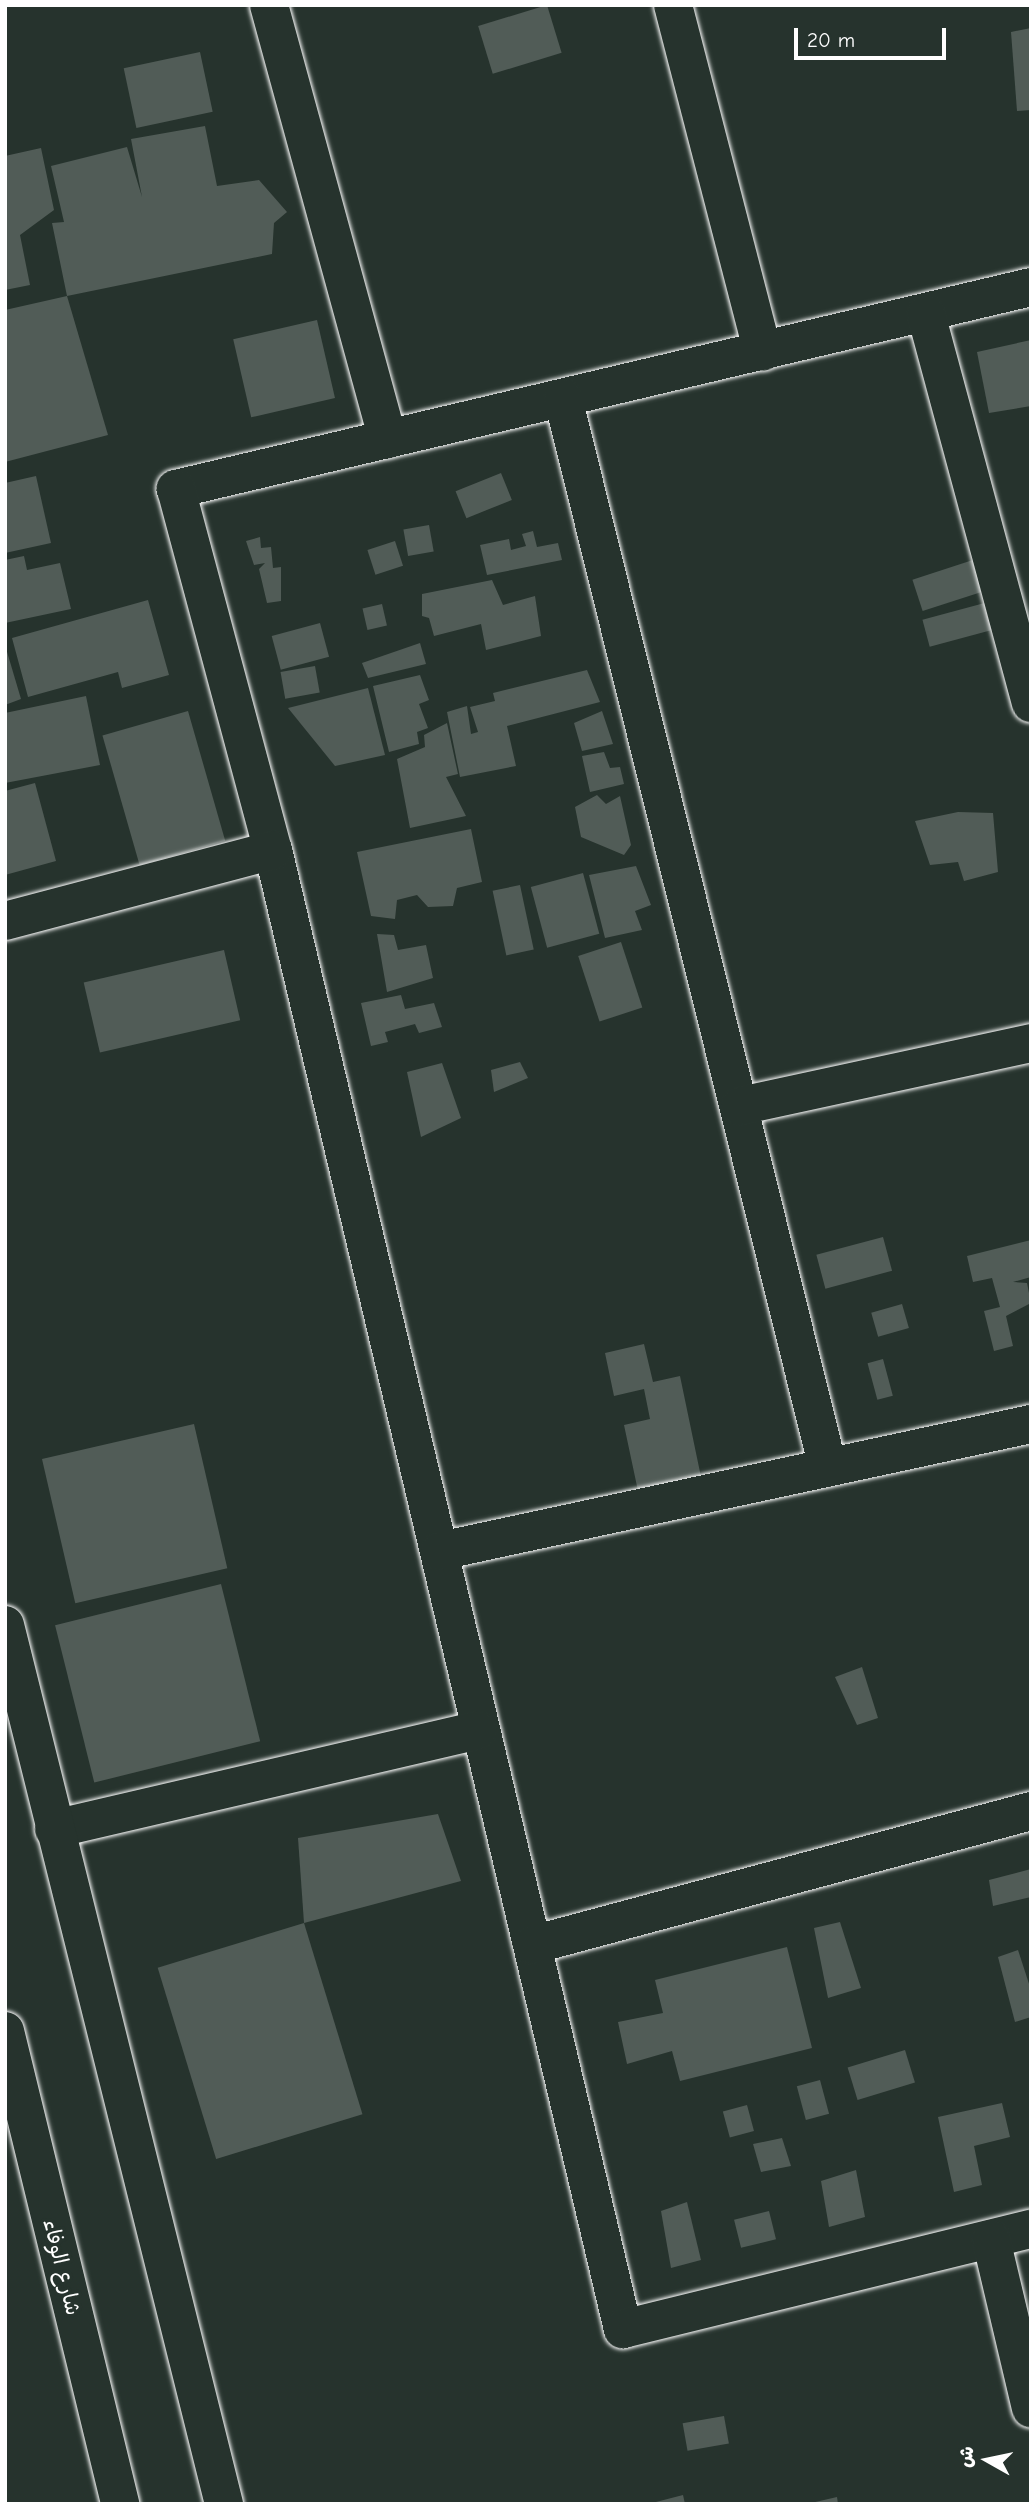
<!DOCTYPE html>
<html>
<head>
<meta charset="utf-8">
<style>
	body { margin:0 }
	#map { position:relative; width:1036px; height:2509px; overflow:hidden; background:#26332d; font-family:"Comic Neue","Playpen Sans Arabic",sans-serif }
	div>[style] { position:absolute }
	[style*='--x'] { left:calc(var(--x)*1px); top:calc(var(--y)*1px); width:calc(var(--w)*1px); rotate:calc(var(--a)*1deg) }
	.building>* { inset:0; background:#515c57; transform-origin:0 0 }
	.roads { filter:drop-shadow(0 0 2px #fff) drop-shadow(0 0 2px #fff) }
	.street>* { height:38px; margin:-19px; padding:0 19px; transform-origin:19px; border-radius:19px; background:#26332d }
	.secondary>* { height:38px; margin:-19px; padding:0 19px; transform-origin:19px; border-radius:19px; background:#26332d }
	.primary>* { height:38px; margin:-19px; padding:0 19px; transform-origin:19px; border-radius:19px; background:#26332d }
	span { translate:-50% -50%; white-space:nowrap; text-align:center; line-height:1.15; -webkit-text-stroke:7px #26332d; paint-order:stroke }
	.street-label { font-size:21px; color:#fff }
	.frame { position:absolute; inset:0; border:7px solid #fff; pointer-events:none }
	.north { position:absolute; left:952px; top:2425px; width:70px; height:70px; -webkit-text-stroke:5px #26332d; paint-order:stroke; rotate:279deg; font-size:19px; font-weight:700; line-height:28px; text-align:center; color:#fff }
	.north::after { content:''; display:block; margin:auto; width:24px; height:32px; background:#fff; clip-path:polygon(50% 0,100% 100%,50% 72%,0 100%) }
	.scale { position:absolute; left:794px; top:28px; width:152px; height:32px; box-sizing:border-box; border:4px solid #fff; border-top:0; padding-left:9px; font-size:21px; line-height:24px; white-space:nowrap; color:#fff; -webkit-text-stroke:5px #26332d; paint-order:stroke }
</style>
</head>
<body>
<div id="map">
	<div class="building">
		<i style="left:547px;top:5px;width:50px;height:72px;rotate:73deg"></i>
		<i style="clip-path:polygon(1031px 28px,1031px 110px,1017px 111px,1011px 32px)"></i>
		<i style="left:200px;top:52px;width:61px;height:78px;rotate:78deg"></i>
		<i style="clip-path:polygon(205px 126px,217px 186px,259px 180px,287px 212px,274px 223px,272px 254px,67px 296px,52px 223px,64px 222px,51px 166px,127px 147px,142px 197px,131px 139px)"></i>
		<i style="clip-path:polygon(41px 148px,54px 210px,20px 235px,30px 285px,5px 290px,5px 156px)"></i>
		<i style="clip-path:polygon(67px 296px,108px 435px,5px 462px,5px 310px)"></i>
		<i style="left:317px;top:320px;width:80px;height:86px;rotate:77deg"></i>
		<i style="clip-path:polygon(1031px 340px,1031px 406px,989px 413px,977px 352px)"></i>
		<i style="left:501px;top:473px;width:29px;height:49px;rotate:68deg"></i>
		<i style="clip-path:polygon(36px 476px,51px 543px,5px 553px,5px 483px)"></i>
		<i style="left:429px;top:525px;width:27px;height:26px;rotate:80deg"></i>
		<i style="clip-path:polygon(533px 531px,537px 547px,558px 543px,562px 560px,487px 575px,480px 545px,509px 539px,511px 550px,526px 546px,522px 534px)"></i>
		<i style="clip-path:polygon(260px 537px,261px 548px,271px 547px,273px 568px,281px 567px,281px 601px,267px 603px,259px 569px,265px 563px,254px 565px,246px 541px)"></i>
		<i style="left:395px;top:541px;width:26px;height:29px;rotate:72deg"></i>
		<i style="clip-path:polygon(24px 556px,27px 570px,60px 563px,71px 609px,5px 623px,5px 560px)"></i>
		<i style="left:979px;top:558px;width:33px;height:70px;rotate:72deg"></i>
		<i style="clip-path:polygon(492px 580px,503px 605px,535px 596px,541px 636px,486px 650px,481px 624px,434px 636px,429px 618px,422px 616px,422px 594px)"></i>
		<i style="clip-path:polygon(148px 600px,169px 675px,122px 688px,118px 672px,28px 697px,12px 638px)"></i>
		<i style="left:992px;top:601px;width:28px;height:72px;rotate:75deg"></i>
		<i style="left:382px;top:604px;width:22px;height:20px;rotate:77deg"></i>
		<i style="left:320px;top:623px;width:35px;height:50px;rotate:75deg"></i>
		<i style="clip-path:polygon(420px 643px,426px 664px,368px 678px,362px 663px)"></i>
		<i style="clip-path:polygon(5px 645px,21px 699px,5px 705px)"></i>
		<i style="left:315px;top:666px;width:27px;height:35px;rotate:80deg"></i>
		<i style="clip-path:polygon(587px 670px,600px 702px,507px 726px,516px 766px,460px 777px,447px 712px,467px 706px,471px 734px,478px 732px,470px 707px,495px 701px,493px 693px)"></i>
		<i style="clip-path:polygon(420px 675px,429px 700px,419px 704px,428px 728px,417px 732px,419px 744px,389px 752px,373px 686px)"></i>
		<i style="clip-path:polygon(368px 688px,385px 755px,335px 766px,288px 708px)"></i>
		<i style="clip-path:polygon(86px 696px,100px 765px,5px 783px,5px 713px)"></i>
		<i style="left:188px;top:711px;width:135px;height:89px;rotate:74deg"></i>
		<i style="clip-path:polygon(602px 711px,613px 744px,582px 751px,574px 723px)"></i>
		<i style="clip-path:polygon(447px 723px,458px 774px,446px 777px,466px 816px,410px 828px,397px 759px,425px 747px,424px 735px)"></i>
		<i style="clip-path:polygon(604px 752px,610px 768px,620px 767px,624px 784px,590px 792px,582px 756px)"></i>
		<i style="clip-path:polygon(35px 783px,56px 861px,5px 875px,5px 791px)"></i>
		<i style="clip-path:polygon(597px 795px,606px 804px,620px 796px,631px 845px,624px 855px,581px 837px,575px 807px)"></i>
		<i style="clip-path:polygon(958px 812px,993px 813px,998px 872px,964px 881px,958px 862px,930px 865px,915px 821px)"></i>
		<i style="clip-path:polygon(471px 829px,482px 882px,457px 888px,453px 906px,428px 907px,417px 895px,397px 900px,395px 919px,371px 916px,357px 852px)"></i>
		<i style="clip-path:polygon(636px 866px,651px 905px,635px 911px,642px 930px,605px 938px,589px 875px)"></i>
		<i style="left:583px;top:873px;width:63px;height:54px;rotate:75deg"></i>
		<i style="left:520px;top:885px;width:66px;height:28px;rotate:78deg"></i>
		<i style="clip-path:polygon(377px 934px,394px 935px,398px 950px,426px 945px,433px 978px,387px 992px)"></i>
		<i style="left:621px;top:942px;width:69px;height:45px;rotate:72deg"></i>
		<i style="left:224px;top:950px;width:72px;height:144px;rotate:77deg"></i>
		<i style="clip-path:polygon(401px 995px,405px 1009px,434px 1003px,442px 1027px,419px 1033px,415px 1024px,385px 1032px,388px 1042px,371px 1046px,361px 1003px)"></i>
		<i style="clip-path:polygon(520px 1062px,528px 1078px,494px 1092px,491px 1070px)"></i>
		<i style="clip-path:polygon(442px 1063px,461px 1118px,421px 1137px,407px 1072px)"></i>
		<i style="left:883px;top:1237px;width:35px;height:69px;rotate:75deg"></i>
		<i style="clip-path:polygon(1031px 1240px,1031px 1277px,1013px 1282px,1027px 1283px,1031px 1303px,1006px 1316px,1013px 1346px,994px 1351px,984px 1311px,1000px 1307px,992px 1278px,973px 1282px,967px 1256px)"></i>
		<i style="left:902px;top:1304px;width:25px;height:32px;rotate:74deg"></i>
		<i style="clip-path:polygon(644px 1344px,653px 1382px,680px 1376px,701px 1477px,638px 1491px,624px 1425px,650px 1419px,644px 1389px,614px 1396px,605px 1353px)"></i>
		<i style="left:883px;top:1359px;width:38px;height:16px;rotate:75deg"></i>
		<i style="left:194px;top:1424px;width:148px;height:156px;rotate:77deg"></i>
		<i style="left:221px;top:1584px;width:162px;height:171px;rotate:76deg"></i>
		<i style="clip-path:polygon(862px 1667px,878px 1718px,857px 1725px,835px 1677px)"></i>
		<i style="clip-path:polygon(438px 1814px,461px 1881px,304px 1923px,298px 1838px)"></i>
		<i style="clip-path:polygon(1031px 1869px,1031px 1897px,993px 1906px,989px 1880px)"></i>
		<i style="clip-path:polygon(840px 1922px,861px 1988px,828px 1998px,814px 1928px)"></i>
		<i style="left:304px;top:1923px;width:200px;height:153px;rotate:73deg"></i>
		<i style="clip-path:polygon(787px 1947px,812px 2048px,680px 2081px,672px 2051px,627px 2064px,618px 2022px,663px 2013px,655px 1980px)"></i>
		<i style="clip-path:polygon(1018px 1950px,1031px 1990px,1031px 2017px,1015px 2022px,998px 1957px)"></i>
		<i style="left:905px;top:2050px;width:34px;height:60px;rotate:73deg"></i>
		<i style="left:820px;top:2080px;width:35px;height:24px;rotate:75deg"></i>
		<i style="clip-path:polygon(1002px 2103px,1010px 2137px,974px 2146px,982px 2185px,954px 2192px,938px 2117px)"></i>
		<i style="left:747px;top:2105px;width:27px;height:25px;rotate:75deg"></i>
		<i style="clip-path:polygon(782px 2138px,791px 2166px,761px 2172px,753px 2144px)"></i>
		<i style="clip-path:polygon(856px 2170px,865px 2217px,829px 2227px,821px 2181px)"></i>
		<i style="clip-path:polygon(687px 2202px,701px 2260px,671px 2268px,661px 2211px)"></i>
		<i style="left:769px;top:2211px;width:29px;height:36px;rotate:76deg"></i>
		<i style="left:724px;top:2416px;width:28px;height:42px;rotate:80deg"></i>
		<i style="clip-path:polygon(683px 2495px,685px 2504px,652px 2504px,652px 2503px)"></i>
		<i style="clip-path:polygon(837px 2497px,838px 2504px,811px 2504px,811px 2503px)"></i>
	</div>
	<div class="roads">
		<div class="street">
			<i style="--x:269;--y:5;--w:450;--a:74.7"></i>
			<i style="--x:673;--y:5;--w:358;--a:75.5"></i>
			<i style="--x:1031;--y:287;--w:879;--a:166.71"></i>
			<i style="--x:176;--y:489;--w:374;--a:75"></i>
			<i style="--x:273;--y:850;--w:1520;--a:76.69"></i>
			<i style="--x:623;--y:2329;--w:420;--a:-13.8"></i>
			<i style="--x:926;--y:314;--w:403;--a:74.9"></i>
			<i style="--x:563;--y:398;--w:1102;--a:76.09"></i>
			<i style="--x:5;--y:921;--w:277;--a:-14.8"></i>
			<i style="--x:740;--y:1106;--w:298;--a:-12.2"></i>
			<i style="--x:440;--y:1551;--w:604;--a:-12.13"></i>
			<i style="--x:54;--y:1829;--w:435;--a:-13.1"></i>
			<i style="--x:532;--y:1945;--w:517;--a:-15.03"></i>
			<i style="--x:991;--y:2239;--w:174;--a:76.7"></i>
		</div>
		<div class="secondary">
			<i style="--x:5;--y:1625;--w:906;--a:76.01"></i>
		</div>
		<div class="primary">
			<i style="--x:5;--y:2031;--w:487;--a:76.3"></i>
		</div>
	</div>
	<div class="street-label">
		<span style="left:62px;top:2267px;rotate:76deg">شارع الوفاء</span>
	</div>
	<div class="frame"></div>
	<div class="north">ش</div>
	<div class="scale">20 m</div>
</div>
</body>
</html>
